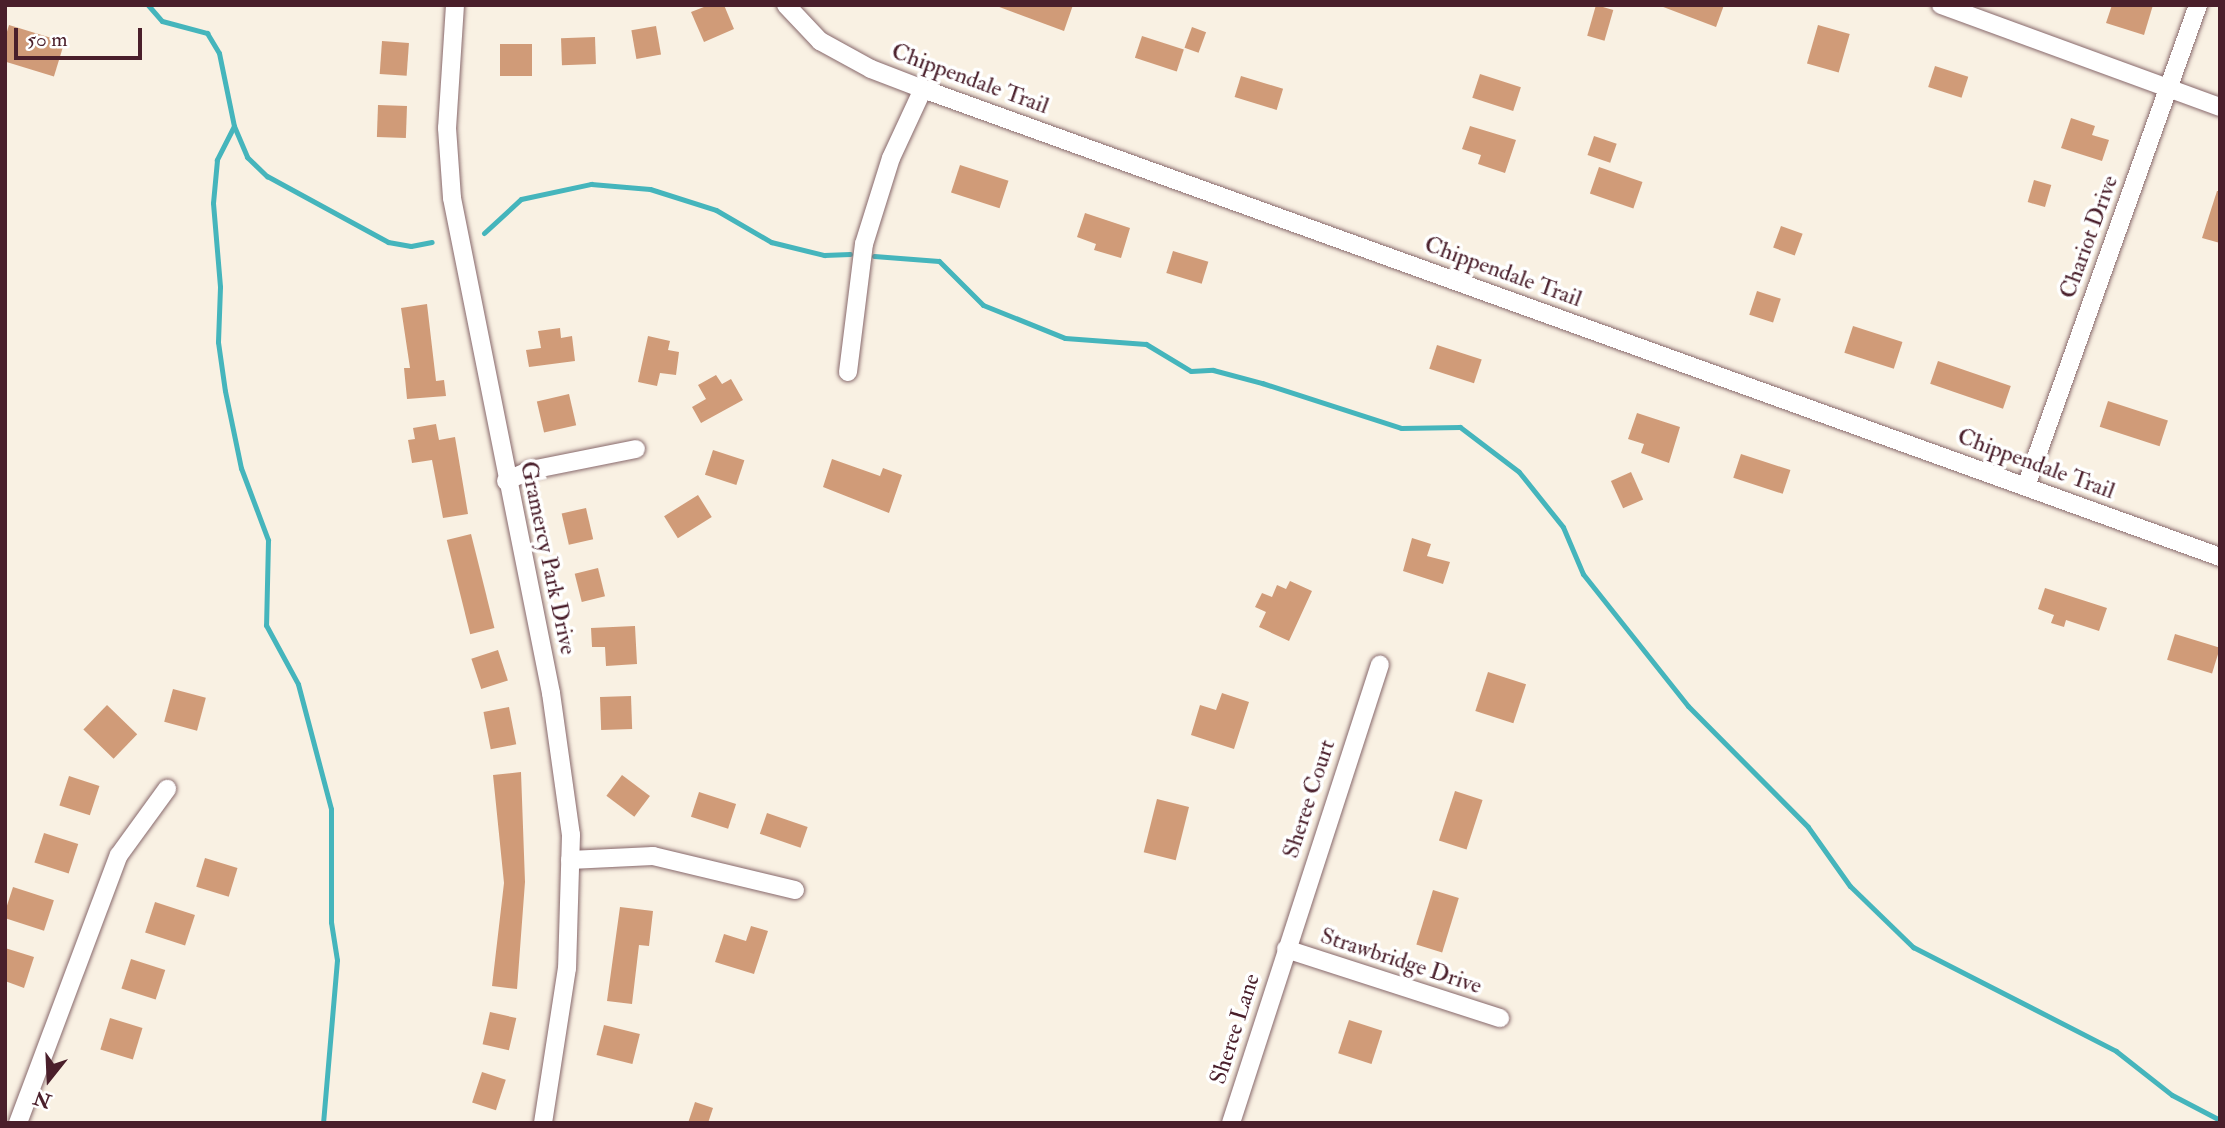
<!DOCTYPE html>
<html>
<head>
<meta charset="utf-8">
<style>
	body { margin:0 }
	#map { position:relative; width:2225px; height:1128px; overflow:hidden; background:#f9f1e3; font-family:"IM FELL Double Pica",serif }
	div>[style] { position:absolute }
	[style*='--x'] { left:calc(var(--x)*1px); top:calc(var(--y)*1px); width:calc(var(--w)*1px); rotate:calc(var(--a)*1deg) }
	.stream>* { height:5px; margin:-2.5px; padding:0 2.5px; transform-origin:2.5px; border-radius:2.5px; background:#45b5bc }
	.building>* { inset:0; background:#d09b78; transform-origin:0 0 }
	.roads { filter:drop-shadow(0 0 2px #87686b) drop-shadow(0 0 2px #87686b) }
	.minor>* { height:18px; margin:-9px; padding:0 9px; transform-origin:9px; border-radius:9px; background:#fff }
	span { translate:-50% -50%; white-space:nowrap; text-align:center; line-height:1.15; -webkit-text-stroke:7px #fff; paint-order:stroke }
	.street-label { font-size:23px; color:#4a1f2b }
	.frame { position:absolute; inset:0; border:7px solid #4a1f2b; pointer-events:none }
	.north { position:absolute; left:14px; top:1044px; width:70px; height:70px; -webkit-text-stroke:5px #fff; paint-order:stroke; rotate:198deg; font-size:19px; font-weight:700; line-height:28px; text-align:center; color:#4a1f2b }
	.north::after { content:''; display:block; margin:auto; width:24px; height:32px; background:#4a1f2b; clip-path:polygon(50% 0,100% 100%,50% 72%,0 100%) }
	.scale { position:absolute; left:14px; top:28px; width:128px; height:32px; box-sizing:border-box; border:4px solid #4a1f2b; border-top:0; padding-left:9px; font-size:21px; line-height:24px; white-space:nowrap; color:#4a1f2b; -webkit-text-stroke:5px #fff; paint-order:stroke }
</style>
</head>
<body>
<div id="map">
	<div class="stream">
		<i style="--x:148;--y:5;--w:21;--a:49"></i>
		<i style="--x:162;--y:21;--w:47;--a:14.9"></i>
		<i style="--x:207;--y:33;--w:23;--a:59"></i>
		<i style="--x:219;--y:53;--w:75;--a:78.4"></i>
		<i style="--x:234;--y:126;--w:34;--a:67"></i>
		<i style="--x:247;--y:157;--w:28;--a:44"></i>
		<i style="--x:267;--y:176;--w:138;--a:28.6"></i>
		<i style="--x:388;--y:242;--w:23;--a:10"></i>
		<i style="--x:411;--y:246;--w:21;--a:-11"></i>
		<i style="--x:234;--y:126;--w:38;--a:117"></i>
		<i style="--x:217;--y:160;--w:43;--a:95.3"></i>
		<i style="--x:213;--y:203;--w:84;--a:85.2"></i>
		<i style="--x:220;--y:287;--w:55;--a:92.1"></i>
		<i style="--x:218;--y:342;--w:49;--a:81.9"></i>
		<i style="--x:225;--y:391;--w:79;--a:78.3"></i>
		<i style="--x:241;--y:468;--w:77;--a:69.4"></i>
		<i style="--x:268;--y:540;--w:85;--a:91.3"></i>
		<i style="--x:266;--y:625;--w:67;--a:61.5"></i>
		<i style="--x:298;--y:684;--w:129;--a:75.2"></i>
		<i style="--x:331;--y:809;--w:113;--a:90"></i>
		<i style="--x:331;--y:922;--w:38;--a:81"></i>
		<i style="--x:337;--y:960;--w:164;--a:94.9"></i>
		<i style="--x:484;--y:233;--w:50;--a:-42.6"></i>
		<i style="--x:521;--y:199;--w:72;--a:-12.1"></i>
		<i style="--x:591;--y:184;--w:59;--a:4.8"></i>
		<i style="--x:650;--y:189;--w:69;--a:17.7"></i>
		<i style="--x:716;--y:210;--w:64;--a:30.2"></i>
		<i style="--x:771;--y:242;--w:55;--a:13.8"></i>
		<i style="--x:824;--y:255;--w:26;--a:-2"></i>
		<i style="--x:874;--y:256;--w:65;--a:4.4"></i>
		<i style="--x:939;--y:261;--w:62;--a:45"></i>
		<i style="--x:983;--y:305;--w:88;--a:21.9"></i>
		<i style="--x:1065;--y:338;--w:81;--a:4.2"></i>
		<i style="--x:1146;--y:344;--w:52;--a:31"></i>
		<i style="--x:1191;--y:371;--w:22;--a:-3"></i>
		<i style="--x:1213;--y:370;--w:51;--a:14.9"></i>
		<i style="--x:1262;--y:383;--w:146;--a:17.9"></i>
		<i style="--x:1401;--y:428;--w:59;--a:-1"></i>
		<i style="--x:1460;--y:427;--w:74;--a:37.3"></i>
		<i style="--x:1519;--y:472;--w:70;--a:51.3"></i>
		<i style="--x:1563;--y:527;--w:51;--a:66.9"></i>
		<i style="--x:1583;--y:574;--w:169;--a:51.5"></i>
		<i style="--x:1688;--y:706;--w:170;--a:45.2"></i>
		<i style="--x:1808;--y:827;--w:72;--a:54.6"></i>
		<i style="--x:1850;--y:886;--w:88;--a:44.1"></i>
		<i style="--x:1913;--y:947;--w:228;--a:27.1"></i>
		<i style="--x:2116;--y:1051;--w:71;--a:38.2"></i>
		<i style="--x:2172;--y:1095;--w:54;--a:27.5"></i>
	</div>
	<div class="building">
		<i style="clip-path:polygon(709px 5px,724px 5px,734px 29px,704px 42px,691px 12px)"></i>
		<i style="clip-path:polygon(994px 5px,1073px 5px,1064px 31px)"></i>
		<i style="left:1596px;top:5px;width:18px;height:32px;rotate:16deg"></i>
		<i style="clip-path:polygon(1658px 5px,1724px 5px,1716px 27px)"></i>
		<i style="clip-path:polygon(2112px 5px,2153px 5px,2144px 35px,2106px 23px)"></i>
		<i style="left:9px;top:25px;width:58px;height:36px;rotate:17deg"></i>
		<i style="left:1818px;top:25px;width:33px;height:40px;rotate:16deg"></i>
		<i style="left:656px;top:26px;width:29px;height:25px;rotate:80deg"></i>
		<i style="left:1192px;top:27px;width:15px;height:22px;rotate:20deg"></i>
		<i style="left:1142px;top:36px;width:44px;height:23px;rotate:18deg"></i>
		<i style="left:595px;top:37px;width:27px;height:34px;rotate:88deg"></i>
		<i style="left:382px;top:41px;width:27px;height:33px;rotate:4deg"></i>
		<i style="left:500px;top:44px;width:32px;height:32px"></i>
		<i style="left:1935px;top:66px;width:35px;height:22px;rotate:18deg"></i>
		<i style="left:1480px;top:74px;width:43px;height:25px;rotate:18deg"></i>
		<i style="left:1241px;top:76px;width:44px;height:22px;rotate:17deg"></i>
		<i style="left:378px;top:105px;width:29px;height:32px;rotate:2deg"></i>
		<i style="clip-path:polygon(2071px 118px,2095px 126px,2092px 135px,2109px 140px,2102px 161px,2061px 148px)"></i>
		<i style="clip-path:polygon(1470px 126px,1516px 140px,1505px 173px,1478px 164px,1481px 155px,1462px 149px)"></i>
		<i style="left:1594px;top:136px;width:24px;height:20px;rotate:19deg"></i>
		<i style="left:960px;top:165px;width:51px;height:29px;rotate:18deg"></i>
		<i style="left:1599px;top:167px;width:46px;height:28px;rotate:19deg"></i>
		<i style="left:2034px;top:180px;width:18px;height:23px;rotate:16deg"></i>
		<i style="clip-path:polygon(2217px 191px,2220px 191px,2220px 243px,2202px 238px)"></i>
		<i style="clip-path:polygon(1085px 213px,1130px 228px,1121px 258px,1094px 250px,1096px 244px,1077px 237px)"></i>
		<i style="left:1781px;top:226px;width:23px;height:23px;rotate:20deg"></i>
		<i style="left:1173px;top:251px;width:37px;height:23px;rotate:17deg"></i>
		<i style="left:1757px;top:291px;width:25px;height:25px;rotate:18deg"></i>
		<i style="clip-path:polygon(427px 304px,436px 381px,444px 380px,446px 396px,407px 399px,404px 368px,410px 368px,401px 308px)"></i>
		<i style="left:1853px;top:326px;width:52px;height:28px;rotate:18deg"></i>
		<i style="clip-path:polygon(560px 328px,561px 338px,572px 336px,575px 361px,529px 367px,526px 350px,541px 348px,538px 331px)"></i>
		<i style="clip-path:polygon(648px 336px,670px 341px,668px 350px,679px 352px,676px 375px,660px 373px,657px 386px,638px 382px)"></i>
		<i style="left:1437px;top:345px;width:47px;height:25px;rotate:18deg"></i>
		<i style="left:1938px;top:361px;width:77px;height:24px;rotate:19deg"></i>
		<i style="clip-path:polygon(716px 375px,722px 384px,731px 379px,743px 400px,701px 423px,692px 407px,706px 399px,698px 385px)"></i>
		<i style="left:569px;top:394px;width:32px;height:33px;rotate:77deg"></i>
		<i style="left:2108px;top:401px;width:63px;height:27px;rotate:18deg"></i>
		<i style="clip-path:polygon(1637px 413px,1680px 427px,1669px 463px,1641px 453px,1644px 444px,1628px 439px)"></i>
		<i style="clip-path:polygon(436px 424px,439px 440px,455px 437px,468px 514px,443px 518px,432px 460px,412px 463px,408px 440px,415px 439px,413px 428px)"></i>
		<i style="left:713px;top:450px;width:33px;height:26px;rotate:18deg"></i>
		<i style="left:1741px;top:454px;width:52px;height:25px;rotate:18deg"></i>
		<i style="clip-path:polygon(832px 459px,880px 476px,883px 468px,902px 475px,889px 513px,823px 487px)"></i>
		<i style="left:1631px;top:472px;width:30px;height:22px;rotate:66deg"></i>
		<i style="left:698px;top:495px;width:26px;height:40px;rotate:58deg"></i>
		<i style="left:586px;top:508px;width:32px;height:25px;rotate:77deg"></i>
		<i style="left:471px;top:534px;width:97px;height:25px;rotate:76deg"></i>
		<i style="clip-path:polygon(1412px 538px,1431px 544px,1427px 556px,1450px 562px,1443px 584px,1403px 571px)"></i>
		<i style="left:598px;top:568px;width:29px;height:24px;rotate:76deg"></i>
		<i style="clip-path:polygon(1290px 581px,1312px 591px,1289px 641px,1259px 627px,1266px 612px,1255px 607px,1262px 593px,1272px 597px,1277px 585px,1286px 589px)"></i>
		<i style="clip-path:polygon(2045px 588px,2107px 608px,2099px 631px,2066px 620px,2064px 627px,2051px 623px,2054px 615px,2038px 609px)"></i>
		<i style="clip-path:polygon(635px 626px,637px 664px,606px 666px,605px 647px,592px 647px,591px 628px)"></i>
		<i style="left:2175px;top:634px;width:47px;height:27px;rotate:17deg"></i>
		<i style="left:498px;top:650px;width:32px;height:28px;rotate:72deg"></i>
		<i style="left:1488px;top:672px;width:40px;height:41px;rotate:18deg"></i>
		<i style="left:173px;top:689px;width:34px;height:34px;rotate:15deg"></i>
		<i style="clip-path:polygon(1222px 693px,1249px 702px,1234px 749px,1191px 735px,1200px 705px,1216px 710px)"></i>
		<i style="left:631px;top:696px;width:33px;height:31px;rotate:88deg"></i>
		<i style="left:107px;top:705px;width:42px;height:34px;rotate:44deg"></i>
		<i style="left:509px;top:707px;width:38px;height:26px;rotate:79deg"></i>
		<i style="clip-path:polygon(521px 772px,525px 882px,517px 989px,492px 986px,504px 883px,493px 775px)"></i>
		<i style="left:622px;top:775px;width:35px;height:26px;rotate:37deg"></i>
		<i style="left:69px;top:776px;width:32px;height:31px;rotate:18deg"></i>
		<i style="left:1455px;top:791px;width:29px;height:52px;rotate:18deg"></i>
		<i style="left:699px;top:792px;width:39px;height:26px;rotate:18deg"></i>
		<i style="left:1157px;top:799px;width:33px;height:55px;rotate:14deg"></i>
		<i style="left:767px;top:813px;width:43px;height:22px;rotate:19deg"></i>
		<i style="left:44px;top:833px;width:36px;height:31px;rotate:18deg"></i>
		<i style="left:205px;top:858px;width:34px;height:30px;rotate:17deg"></i>
		<i style="left:13px;top:887px;width:43px;height:32px;rotate:18deg"></i>
		<i style="left:1433px;top:890px;width:27px;height:57px;rotate:17deg"></i>
		<i style="left:155px;top:902px;width:42px;height:32px;rotate:18deg"></i>
		<i style="clip-path:polygon(620px 907px,653px 911px,649px 946px,639px 945px,632px 1004px,607px 1001px)"></i>
		<i style="clip-path:polygon(751px 926px,768px 931px,754px 974px,715px 962px,724px 934px,746px 941px)"></i>
		<i style="clip-path:polygon(5px 948px,34px 957px,24px 988px,5px 981px)"></i>
		<i style="left:131px;top:959px;width:36px;height:31px;rotate:18deg"></i>
		<i style="left:490px;top:1012px;width:27px;height:33px;rotate:13deg"></i>
		<i style="left:110px;top:1018px;width:34px;height:33px;rotate:17deg"></i>
		<i style="left:1349px;top:1020px;width:35px;height:35px;rotate:18deg"></i>
		<i style="left:604px;top:1025px;width:37px;height:31px;rotate:14deg"></i>
		<i style="left:482px;top:1072px;width:25px;height:32px;rotate:18deg"></i>
		<i style="clip-path:polygon(695px 1102px,713px 1108px,708px 1123px,688px 1123px)"></i>
	</div>
	<div class="roads">
		<div class="minor">
			<i style="--x:455;--y:5;--w:123;--a:93.7"></i>
			<i style="--x:447;--y:128;--w:70;--a:85.9"></i>
			<i style="--x:452;--y:198;--w:505;--a:78.69"></i>
			<i style="--x:551;--y:693;--w:143;--a:82"></i>
			<i style="--x:571;--y:835;--w:133;--a:91.7"></i>
			<i style="--x:567;--y:968;--w:157;--a:98.8"></i>
			<i style="--x:786;--y:5;--w:50;--a:46.6"></i>
			<i style="--x:820;--y:41;--w:58;--a:28.8"></i>
			<i style="--x:871;--y:69;--w:56;--a:21"></i>
			<i style="--x:923;--y:89;--w:1379;--a:19.84"></i>
			<i style="--x:1941;--y:5;--w:297;--a:20.1"></i>
			<i style="--x:848;--y:372;--w:129;--a:-82.9"></i>
			<i style="--x:864;--y:244;--w:90;--a:-72.6"></i>
			<i style="--x:891;--y:158;--w:76;--a:-65.1"></i>
			<i style="--x:506;--y:481;--w:27;--a:-24"></i>
			<i style="--x:531;--y:470;--w:107;--a:-11.3"></i>
			<i style="--x:2026;--y:486;--w:511;--a:-70.32"></i>
			<i style="--x:570;--y:860;--w:83;--a:-2.8"></i>
			<i style="--x:653;--y:856;--w:146;--a:13.5"></i>
			<i style="--x:1286;--y:949;--w:225;--a:17.9"></i>
			<i style="--x:18;--y:1123;--w:286;--a:-69.4"></i>
			<i style="--x:119;--y:855;--w:82;--a:-54"></i>
			<i style="--x:1231;--y:1123;--w:482;--a:-72"></i>
		</div>
	</div>
	<div class="street-label">
		<span style="left:970px;top:79px;rotate:20deg">Chippendale Trail</span>
		<span style="left:2089px;top:237px;rotate:-70deg">Chariot Drive</span>
		<span style="left:1503px;top:272px;rotate:20deg">Chippendale Trail</span>
		<span style="left:2036px;top:464px;rotate:20deg">Chippendale Trail</span>
		<span style="left:548px;top:558px;rotate:78deg">Gramercy Park Drive</span>
		<span style="left:1309px;top:799px;rotate:-72deg">Sheree Court</span>
		<span style="left:1401px;top:961px;rotate:18deg">Strawbridge Drive</span>
		<span style="left:1235px;top:1029px;rotate:-72deg">Sheree Lane</span>
	</div>
	<div class="frame"></div>
	<div class="north">N</div>
	<div class="scale">50 m</div>
</div>
</body>
</html>
